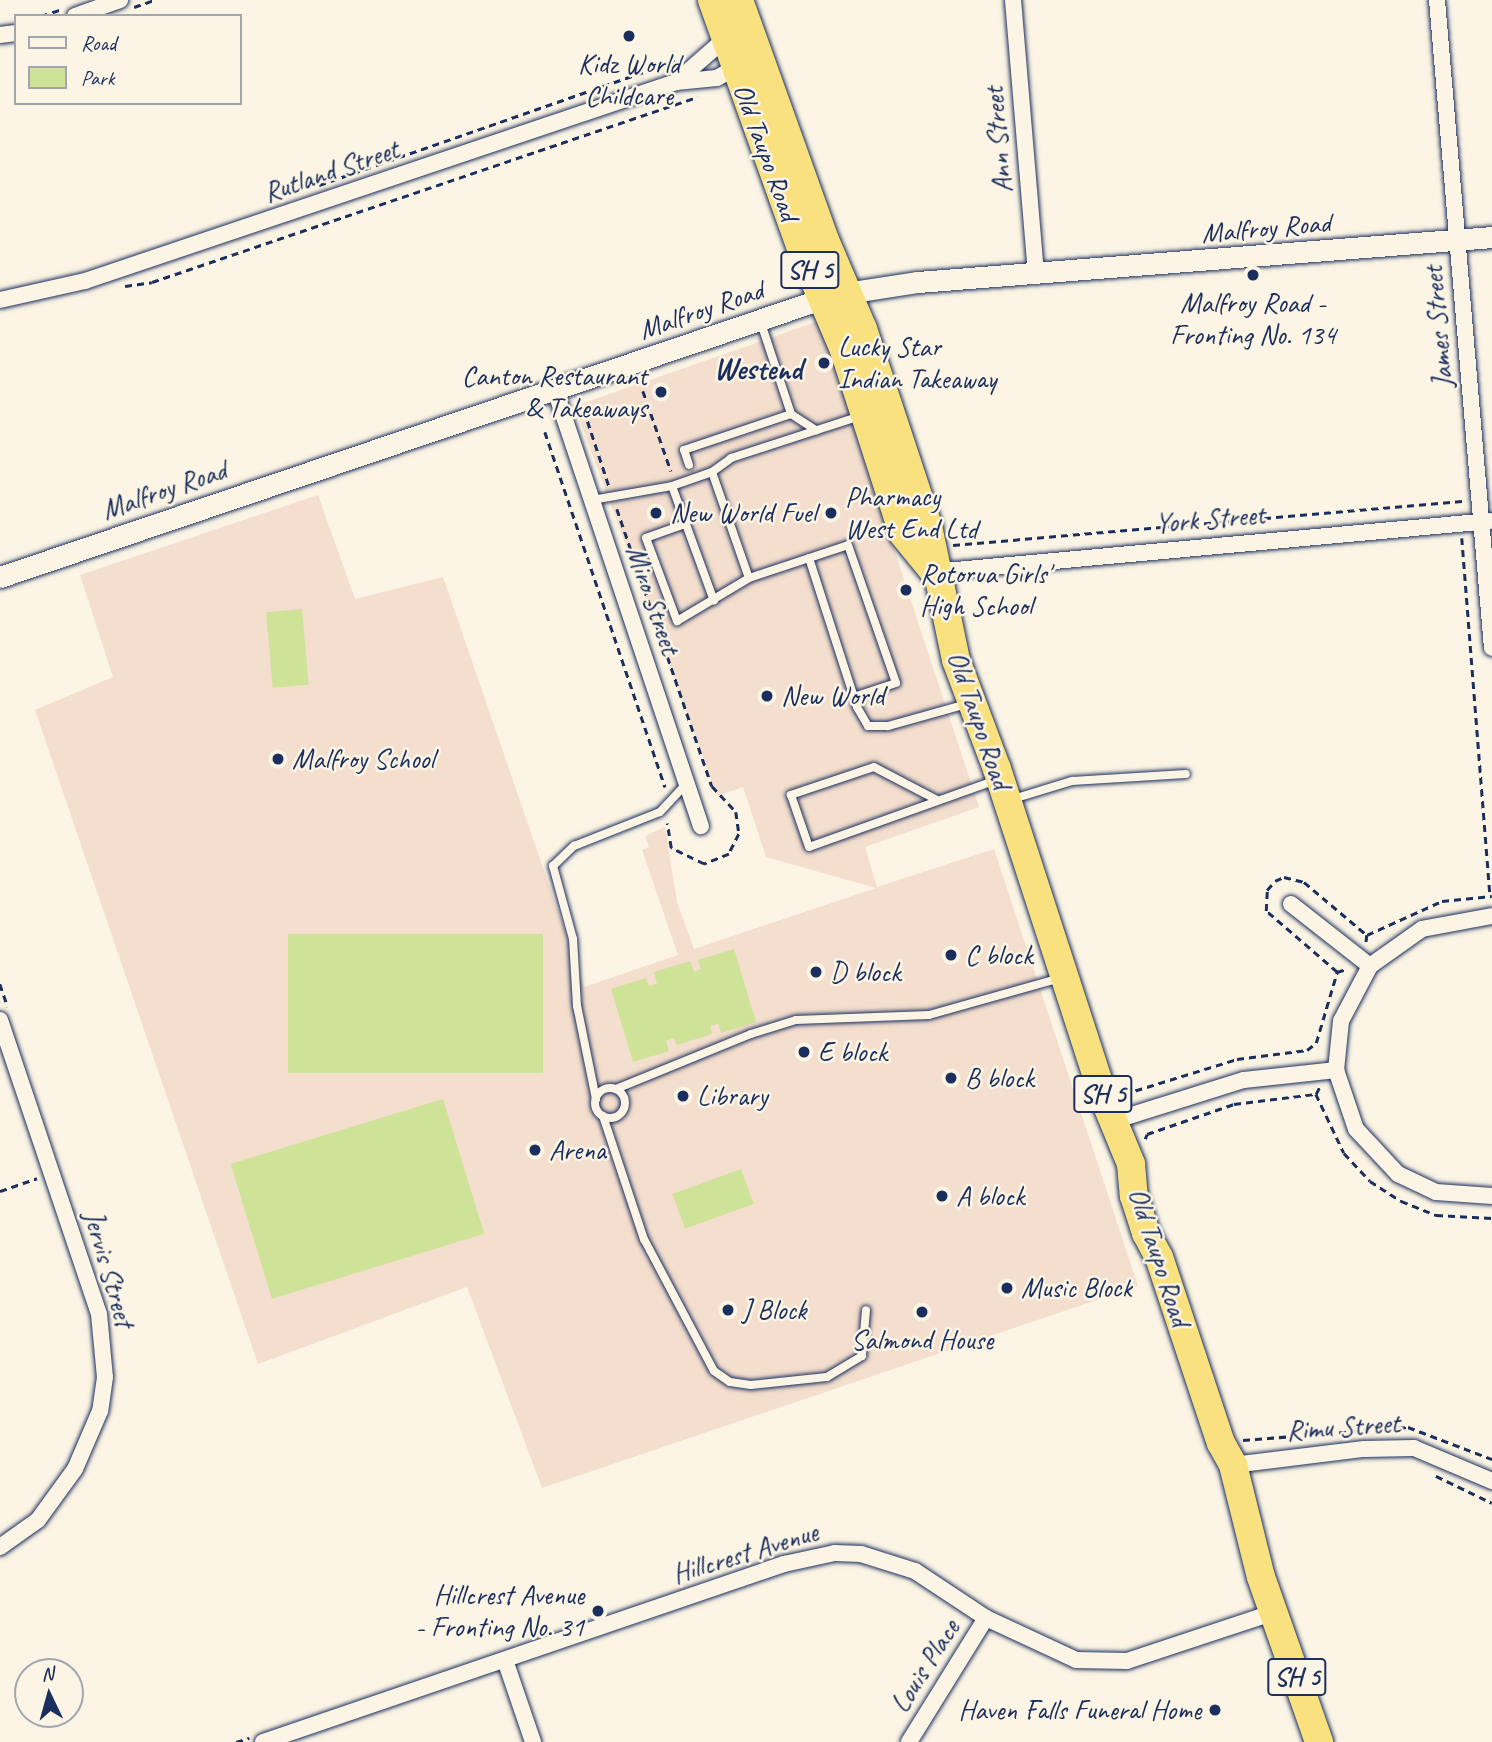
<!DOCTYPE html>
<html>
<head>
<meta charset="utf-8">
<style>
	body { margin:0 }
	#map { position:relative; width:1492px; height:1742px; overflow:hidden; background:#fcf5e5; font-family:Caveat,sans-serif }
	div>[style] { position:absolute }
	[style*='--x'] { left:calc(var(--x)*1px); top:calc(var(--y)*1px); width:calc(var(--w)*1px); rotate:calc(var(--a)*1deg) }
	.built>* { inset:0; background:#f4decd }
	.green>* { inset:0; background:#cee397; transform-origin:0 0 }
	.path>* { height:2.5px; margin-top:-1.25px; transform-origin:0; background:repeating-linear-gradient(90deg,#1b2f5e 0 7px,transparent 0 12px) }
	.roads { filter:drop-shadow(0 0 2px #1b2f5e) drop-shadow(0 0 2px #1b2f5e) }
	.lane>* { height:8px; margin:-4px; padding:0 4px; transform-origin:4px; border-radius:4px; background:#fcf5e5 }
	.lane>.ring { margin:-4px; padding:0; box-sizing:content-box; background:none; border:8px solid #fcf5e5; border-radius:50% }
	.street>* { height:16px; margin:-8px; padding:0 8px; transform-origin:8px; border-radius:8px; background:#fcf5e5 }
	.secondary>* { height:21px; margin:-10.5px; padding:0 10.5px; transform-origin:10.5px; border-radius:10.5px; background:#fcf5e5 }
	.highway>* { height:28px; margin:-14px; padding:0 14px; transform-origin:14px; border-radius:14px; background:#fae180 }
	.dots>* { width:19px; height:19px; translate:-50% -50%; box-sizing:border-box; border:4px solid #fcf5e5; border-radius:50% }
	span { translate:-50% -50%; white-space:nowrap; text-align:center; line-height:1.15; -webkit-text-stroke:5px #fcf5e5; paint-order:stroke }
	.shield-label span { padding:2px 5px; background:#fcf5e5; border:2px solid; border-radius:5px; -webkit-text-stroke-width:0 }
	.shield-label { font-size:26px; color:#1b2f5e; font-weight:700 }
	.poi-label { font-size:28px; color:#1b2f5e }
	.left { translate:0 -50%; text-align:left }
	.right { translate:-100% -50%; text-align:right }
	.street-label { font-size:28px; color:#1b2f5e }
	.neighbourhood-label { font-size:30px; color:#1b2f5e; font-weight:700 }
	.legend { position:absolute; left:14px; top:14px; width:228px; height:91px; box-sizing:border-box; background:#fcf5e5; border:2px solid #a2a6af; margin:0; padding:9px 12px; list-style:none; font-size:21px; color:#1b2f5e }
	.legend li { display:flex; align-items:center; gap:14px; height:35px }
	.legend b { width:35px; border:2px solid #a2a6af }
	.north { position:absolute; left:14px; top:1658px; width:70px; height:70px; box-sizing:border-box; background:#fcf5e5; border:2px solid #a2a6af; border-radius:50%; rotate:355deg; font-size:19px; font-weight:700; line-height:28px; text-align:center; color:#1b2f5e }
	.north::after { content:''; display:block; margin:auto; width:24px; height:32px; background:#1b2f5e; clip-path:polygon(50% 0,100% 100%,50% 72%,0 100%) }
</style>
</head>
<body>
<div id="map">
	<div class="built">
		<i style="clip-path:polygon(819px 321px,979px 807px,865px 847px,877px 887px,994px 849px,1138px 1286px,542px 1488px,467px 1287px,258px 1364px,35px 710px,113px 677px,80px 575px,318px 495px,355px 599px,443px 577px,584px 987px,678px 955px,642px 850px,649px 847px,645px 836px,665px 827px,677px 902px,694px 949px,876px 888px,766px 857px,743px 787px,717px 796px,575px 406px)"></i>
	</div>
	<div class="green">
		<i style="left:302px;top:609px;width:76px;height:36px;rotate:85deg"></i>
		<i style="left:543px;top:934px;width:139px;height:255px;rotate:90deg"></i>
		<i style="clip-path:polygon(734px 949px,756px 1022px,721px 1033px,718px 1024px,710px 1026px,712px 1034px,677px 1045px,674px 1038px,666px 1041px,669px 1051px,633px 1062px,611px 989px,646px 978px,649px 986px,657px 984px,654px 972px,690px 961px,694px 972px,701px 969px,698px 960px)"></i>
		<i style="left:443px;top:1099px;width:141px;height:222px;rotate:73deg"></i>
		<i style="left:741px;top:1169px;width:37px;height:73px;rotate:70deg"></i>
	</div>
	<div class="path">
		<i style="--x:134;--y:7;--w:21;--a:-19"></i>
		<i style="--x:41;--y:16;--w:22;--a:-18"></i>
		<i style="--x:319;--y:185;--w:377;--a:-19.2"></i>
		<i style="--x:125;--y:286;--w:27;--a:-8"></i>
		<i style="--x:152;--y:282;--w:576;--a:-18.75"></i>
		<i style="--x:643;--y:391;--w:85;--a:70.7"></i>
		<i style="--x:584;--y:410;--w:80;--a:71.8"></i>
		<i style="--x:545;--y:432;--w:375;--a:71.3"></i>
		<i style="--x:617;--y:509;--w:293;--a:71.1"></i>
		<i style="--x:712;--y:786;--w:35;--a:47"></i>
		<i style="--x:736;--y:812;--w:22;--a:82"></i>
		<i style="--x:739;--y:834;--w:22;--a:117"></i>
		<i style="--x:729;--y:854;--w:27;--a:158"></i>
		<i style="--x:704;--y:864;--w:37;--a:-154"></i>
		<i style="--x:671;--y:848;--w:25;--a:-99"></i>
		<i style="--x:1462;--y:538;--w:357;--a:85.5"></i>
		<i style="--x:953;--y:545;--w:511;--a:-4.94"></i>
		<i style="--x:1367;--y:935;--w:82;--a:-24.4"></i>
		<i style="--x:1442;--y:901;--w:50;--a:-5.7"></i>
		<i style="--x:1337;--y:972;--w:94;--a:-139.3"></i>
		<i style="--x:1266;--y:911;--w:21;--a:-87"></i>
		<i style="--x:1267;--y:890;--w:12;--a:-48"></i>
		<i style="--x:1275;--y:881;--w:10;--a:-24"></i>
		<i style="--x:1284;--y:877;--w:21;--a:14"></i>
		<i style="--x:1304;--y:882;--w:82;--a:40.1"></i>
		<i style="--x:1367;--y:935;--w:9;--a:96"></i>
		<i style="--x:0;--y:984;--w:24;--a:71"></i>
		<i style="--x:1124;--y:1094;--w:118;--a:-17.2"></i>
		<i style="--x:1237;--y:1059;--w:71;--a:-7.3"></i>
		<i style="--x:1307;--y:1050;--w:11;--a:-38"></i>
		<i style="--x:1316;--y:1043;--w:74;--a:-73.5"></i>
		<i style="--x:1337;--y:972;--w:9;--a:-18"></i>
		<i style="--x:1316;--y:1094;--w:65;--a:64.6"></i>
		<i style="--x:1344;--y:1153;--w:38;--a:47"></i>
		<i style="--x:1370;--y:1181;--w:37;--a:33"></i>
		<i style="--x:1401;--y:1201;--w:38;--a:22"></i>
		<i style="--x:1436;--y:1215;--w:56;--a:3.1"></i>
		<i style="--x:1145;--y:1139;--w:5;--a:-68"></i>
		<i style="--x:1147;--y:1134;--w:92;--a:-19"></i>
		<i style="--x:1234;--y:1104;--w:83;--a:-7"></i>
		<i style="--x:1316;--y:1094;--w:7;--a:-63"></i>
		<i style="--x:0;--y:1191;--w:39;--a:-19"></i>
		<i style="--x:1243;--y:1440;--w:166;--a:-4.5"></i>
		<i style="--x:1408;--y:1427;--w:90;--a:20.9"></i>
		<i style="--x:1436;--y:1476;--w:62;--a:25.7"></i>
		<i style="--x:236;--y:1742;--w:14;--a:-17"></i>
	</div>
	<div class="roads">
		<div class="lane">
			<i style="--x:760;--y:320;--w:99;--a:71.7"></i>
			<i style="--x:791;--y:414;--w:30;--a:33"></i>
			<i style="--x:689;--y:465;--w:16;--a:-108"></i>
			<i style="--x:684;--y:450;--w:113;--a:-18.6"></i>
			<i style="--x:712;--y:472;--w:112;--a:70.8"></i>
			<i style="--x:672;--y:486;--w:122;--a:69.9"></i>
			<i style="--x:592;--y:500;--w:81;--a:-9.9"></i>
			<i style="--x:672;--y:486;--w:42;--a:-19.3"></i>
			<i style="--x:712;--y:472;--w:24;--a:-36"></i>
			<i style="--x:731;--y:458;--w:136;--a:-18"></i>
			<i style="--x:685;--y:524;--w:41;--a:160.3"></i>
			<i style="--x:646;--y:538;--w:89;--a:69.5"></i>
			<i style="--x:677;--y:621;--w:84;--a:-30.8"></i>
			<i style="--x:749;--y:578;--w:104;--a:-18.4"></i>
			<i style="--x:848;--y:545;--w:146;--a:70.8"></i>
			<i style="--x:896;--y:683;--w:44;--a:161.6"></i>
			<i style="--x:809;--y:558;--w:157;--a:72.1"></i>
			<i style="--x:857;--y:707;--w:22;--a:60"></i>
			<i style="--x:868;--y:726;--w:20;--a:0"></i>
			<i style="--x:888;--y:726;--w:82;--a:-15.6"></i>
			<i style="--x:1013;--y:799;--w:62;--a:-17"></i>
			<i style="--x:1072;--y:781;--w:114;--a:-3.5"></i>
			<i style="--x:937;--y:800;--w:71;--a:-152.4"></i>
			<i style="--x:874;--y:767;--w:88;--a:161.4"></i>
			<i style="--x:791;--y:795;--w:55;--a:70.9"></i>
			<i style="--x:809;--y:847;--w:199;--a:-19.7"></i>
			<i class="ring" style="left:595px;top:1088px;width:22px;height:22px"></i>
			<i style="--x:616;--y:1089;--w:146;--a:-22.2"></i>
			<i style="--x:751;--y:1034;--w:47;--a:-17.3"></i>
			<i style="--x:796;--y:1020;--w:133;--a:-2.2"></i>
			<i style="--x:929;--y:1015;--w:137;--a:-15.7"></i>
			<i style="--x:596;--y:1099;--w:95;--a:-101.5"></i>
			<i style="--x:577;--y:1006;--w:67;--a:-93.4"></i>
			<i style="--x:573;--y:939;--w:76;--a:-105.3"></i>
			<i style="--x:553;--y:866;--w:29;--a:-44"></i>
			<i style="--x:574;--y:846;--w:92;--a:-21.6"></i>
			<i style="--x:660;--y:812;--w:40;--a:-47"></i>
			<i style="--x:603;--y:1116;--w:130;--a:71.6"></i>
			<i style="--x:644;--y:1239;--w:149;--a:62.1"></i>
			<i style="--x:714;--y:1371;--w:19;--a:35"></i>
			<i style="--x:730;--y:1382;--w:21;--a:8"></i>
			<i style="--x:751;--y:1385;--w:76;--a:-6"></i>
			<i style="--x:827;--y:1377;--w:41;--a:-31"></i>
			<i style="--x:862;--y:1356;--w:46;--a:-85"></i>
		</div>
		<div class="street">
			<i style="--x:1013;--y:0;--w:277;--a:85.2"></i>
			<i style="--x:1437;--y:0;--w:650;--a:85.15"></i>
			<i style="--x:75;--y:16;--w:48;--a:-19.6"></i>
			<i style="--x:0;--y:35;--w:16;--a:-7"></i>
			<i style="--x:676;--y:82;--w:65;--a:-41.3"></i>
			<i style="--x:0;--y:300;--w:87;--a:-12.6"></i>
			<i style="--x:85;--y:281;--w:624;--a:-18.61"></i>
			<i style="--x:676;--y:82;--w:41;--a:-5.6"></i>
			<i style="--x:717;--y:78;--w:30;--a:-30"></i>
			<i style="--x:555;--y:390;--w:460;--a:71.5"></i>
			<i style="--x:934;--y:572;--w:558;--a:-5.24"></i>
			<i style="--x:1291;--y:904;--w:100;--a:38.1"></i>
			<i style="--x:1492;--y:916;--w:71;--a:169.5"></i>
			<i style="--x:1422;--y:929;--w:64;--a:144.6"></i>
			<i style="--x:1370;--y:966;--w:62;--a:117.8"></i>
			<i style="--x:1341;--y:1021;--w:49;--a:95.8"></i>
			<i style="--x:1336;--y:1070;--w:62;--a:71.3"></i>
			<i style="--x:1356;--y:1129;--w:62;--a:47"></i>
			<i style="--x:1398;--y:1174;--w:42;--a:25.3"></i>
			<i style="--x:1436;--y:1192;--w:56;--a:4.1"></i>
			<i style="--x:0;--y:1020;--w:310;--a:71.4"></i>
			<i style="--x:99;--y:1314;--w:63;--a:84.6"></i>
			<i style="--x:105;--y:1377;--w:34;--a:98"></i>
			<i style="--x:100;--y:1411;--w:63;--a:113.3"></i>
			<i style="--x:75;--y:1469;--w:63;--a:126"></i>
			<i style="--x:38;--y:1520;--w:47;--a:144.6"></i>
			<i style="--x:1116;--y:1120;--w:134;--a:-17.4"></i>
			<i style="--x:1244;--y:1080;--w:93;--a:-6.2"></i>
			<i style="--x:1233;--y:1465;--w:132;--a:-7"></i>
			<i style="--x:1364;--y:1449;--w:50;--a:-1.1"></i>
			<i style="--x:1414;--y:1448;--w:85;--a:22.9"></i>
			<i style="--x:505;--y:1660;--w:87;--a:71.1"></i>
			<i style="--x:263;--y:1742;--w:551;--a:-18.86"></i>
			<i style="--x:784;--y:1564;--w:52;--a:-12.2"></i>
			<i style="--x:835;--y:1553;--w:26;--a:2"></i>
			<i style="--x:861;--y:1554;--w:57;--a:17.5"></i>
			<i style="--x:915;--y:1571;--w:85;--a:33.5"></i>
			<i style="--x:986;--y:1618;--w:99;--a:25"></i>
			<i style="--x:1076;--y:1660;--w:51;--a:1.1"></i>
			<i style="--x:1127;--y:1661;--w:153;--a:-18.3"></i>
			<i style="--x:909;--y:1742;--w:146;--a:-58.2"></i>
		</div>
		<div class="secondary">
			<i style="--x:0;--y:577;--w:879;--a:-18.7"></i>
			<i style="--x:833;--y:295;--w:86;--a:-8.7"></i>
			<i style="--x:918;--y:282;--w:576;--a:-4.48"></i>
		</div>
		<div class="highway">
			<i style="--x:712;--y:0;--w:267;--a:70.3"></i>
			<i style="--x:802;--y:251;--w:108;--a:67"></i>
			<i style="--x:844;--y:350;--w:193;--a:72.2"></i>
			<i style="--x:903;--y:534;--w:49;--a:50.8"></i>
			<i style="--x:739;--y:0;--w:255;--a:70.3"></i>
			<i style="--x:825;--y:240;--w:97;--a:66.9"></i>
			<i style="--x:863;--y:329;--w:207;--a:71.7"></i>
			<i style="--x:928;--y:526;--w:137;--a:78.2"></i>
			<i style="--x:956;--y:660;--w:116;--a:69.4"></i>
			<i style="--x:997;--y:769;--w:344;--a:72"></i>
			<i style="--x:1103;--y:1096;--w:74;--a:67.6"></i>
			<i style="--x:1131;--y:1164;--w:32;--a:85"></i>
			<i style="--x:1134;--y:1196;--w:39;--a:72"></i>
			<i style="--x:1146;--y:1233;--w:27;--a:62"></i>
			<i style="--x:1159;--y:1257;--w:196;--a:71.6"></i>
			<i style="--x:1221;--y:1443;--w:25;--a:61"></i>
			<i style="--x:1233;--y:1465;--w:115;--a:76"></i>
			<i style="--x:1261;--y:1577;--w:175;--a:70.6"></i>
		</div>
	</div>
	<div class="dots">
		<i style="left:629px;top:36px;background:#1b2f5e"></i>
		<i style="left:1253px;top:275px;background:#1b2f5e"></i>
		<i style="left:824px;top:363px;background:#1b2f5e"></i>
		<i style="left:661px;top:392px;background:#1b2f5e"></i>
		<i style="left:656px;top:513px;background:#1b2f5e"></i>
		<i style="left:831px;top:513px;background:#1b2f5e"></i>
		<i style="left:906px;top:590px;background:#1b2f5e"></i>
		<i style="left:767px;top:696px;background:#1b2f5e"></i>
		<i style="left:278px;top:759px;background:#1b2f5e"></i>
		<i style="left:951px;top:955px;background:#1b2f5e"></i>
		<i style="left:816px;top:972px;background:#1b2f5e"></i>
		<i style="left:804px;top:1052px;background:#1b2f5e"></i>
		<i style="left:951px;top:1078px;background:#1b2f5e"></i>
		<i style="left:683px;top:1096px;background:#1b2f5e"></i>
		<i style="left:535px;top:1150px;background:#1b2f5e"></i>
		<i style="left:942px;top:1196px;background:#1b2f5e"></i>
		<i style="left:1007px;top:1288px;background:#1b2f5e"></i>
		<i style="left:728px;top:1310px;background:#1b2f5e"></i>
		<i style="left:922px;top:1312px;background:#1b2f5e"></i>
		<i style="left:598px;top:1611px;background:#1b2f5e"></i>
		<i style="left:1215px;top:1710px;background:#1b2f5e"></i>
	</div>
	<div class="shield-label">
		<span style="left:810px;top:270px">SH 5</span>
		<span style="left:1103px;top:1094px">SH 5</span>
		<span style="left:1297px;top:1677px">SH 5</span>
	</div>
	<div class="poi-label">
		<span style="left:629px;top:80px">Kidz World<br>Childcare</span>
		<span style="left:1253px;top:319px">Malfroy Road -<br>Fronting No. 134</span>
		<span class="left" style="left:838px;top:363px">Lucky Star<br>Indian Takeaway</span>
		<span class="right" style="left:647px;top:392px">Canton Restaurant<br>&amp; Takeaways</span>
		<span class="left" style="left:845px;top:513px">Pharmacy<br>West End Ltd</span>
		<span class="left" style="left:670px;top:513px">New World Fuel</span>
		<span class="left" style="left:920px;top:590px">Rotorua Girls'<br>High School</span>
		<span class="left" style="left:781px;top:696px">New World</span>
		<span class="left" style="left:292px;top:759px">Malfroy School</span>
		<span class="left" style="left:965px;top:955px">C block</span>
		<span class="left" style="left:830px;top:972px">D block</span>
		<span class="left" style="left:818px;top:1052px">E block</span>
		<span class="left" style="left:965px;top:1078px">B block</span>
		<span class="left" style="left:697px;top:1096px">Library</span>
		<span class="left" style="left:549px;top:1150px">Arena</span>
		<span class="left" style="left:956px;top:1196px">A block</span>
		<span class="left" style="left:1021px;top:1288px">Music Block</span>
		<span class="left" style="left:742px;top:1310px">J Block</span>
		<span style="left:922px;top:1340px">Salmond House</span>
		<span class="right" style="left:584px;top:1611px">Hillcrest Avenue<br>- Fronting No. 31</span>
		<span class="right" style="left:1201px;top:1710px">Haven Falls Funeral Home</span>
	</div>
	<div class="street-label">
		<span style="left:998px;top:140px;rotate:-95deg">Ann Street</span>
		<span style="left:766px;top:152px;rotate:70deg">Old Taupo Road</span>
		<span style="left:331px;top:171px;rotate:-19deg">Rutland Street</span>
		<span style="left:1266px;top:228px;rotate:-5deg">Malfroy Road</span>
		<span style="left:701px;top:310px;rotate:-19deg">Malfroy Road</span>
		<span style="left:1438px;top:327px;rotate:-95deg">James Street</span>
		<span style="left:164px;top:490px;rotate:-19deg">Malfroy Road</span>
		<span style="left:1210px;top:519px;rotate:-5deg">York Street</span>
		<span style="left:653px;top:600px;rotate:71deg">Miro Street</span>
		<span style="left:979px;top:720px;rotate:71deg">Old Taupo Road</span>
		<span style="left:1159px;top:1257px;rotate:72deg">Old Taupo Road</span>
		<span style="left:109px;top:1269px;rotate:74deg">Jervis Street</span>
		<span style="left:1343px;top:1427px;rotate:-4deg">Rimu Street</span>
		<span style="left:745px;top:1553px;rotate:-17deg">Hillcrest Avenue</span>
		<span style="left:925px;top:1666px;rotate:-58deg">Louis Place</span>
	</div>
	<div class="neighbourhood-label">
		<span style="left:758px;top:369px">Westend</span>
	</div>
	<ul class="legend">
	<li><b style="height:9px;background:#fcf5e5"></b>Road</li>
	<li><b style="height:19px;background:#cee397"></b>Park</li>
	</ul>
	<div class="north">N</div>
</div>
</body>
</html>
